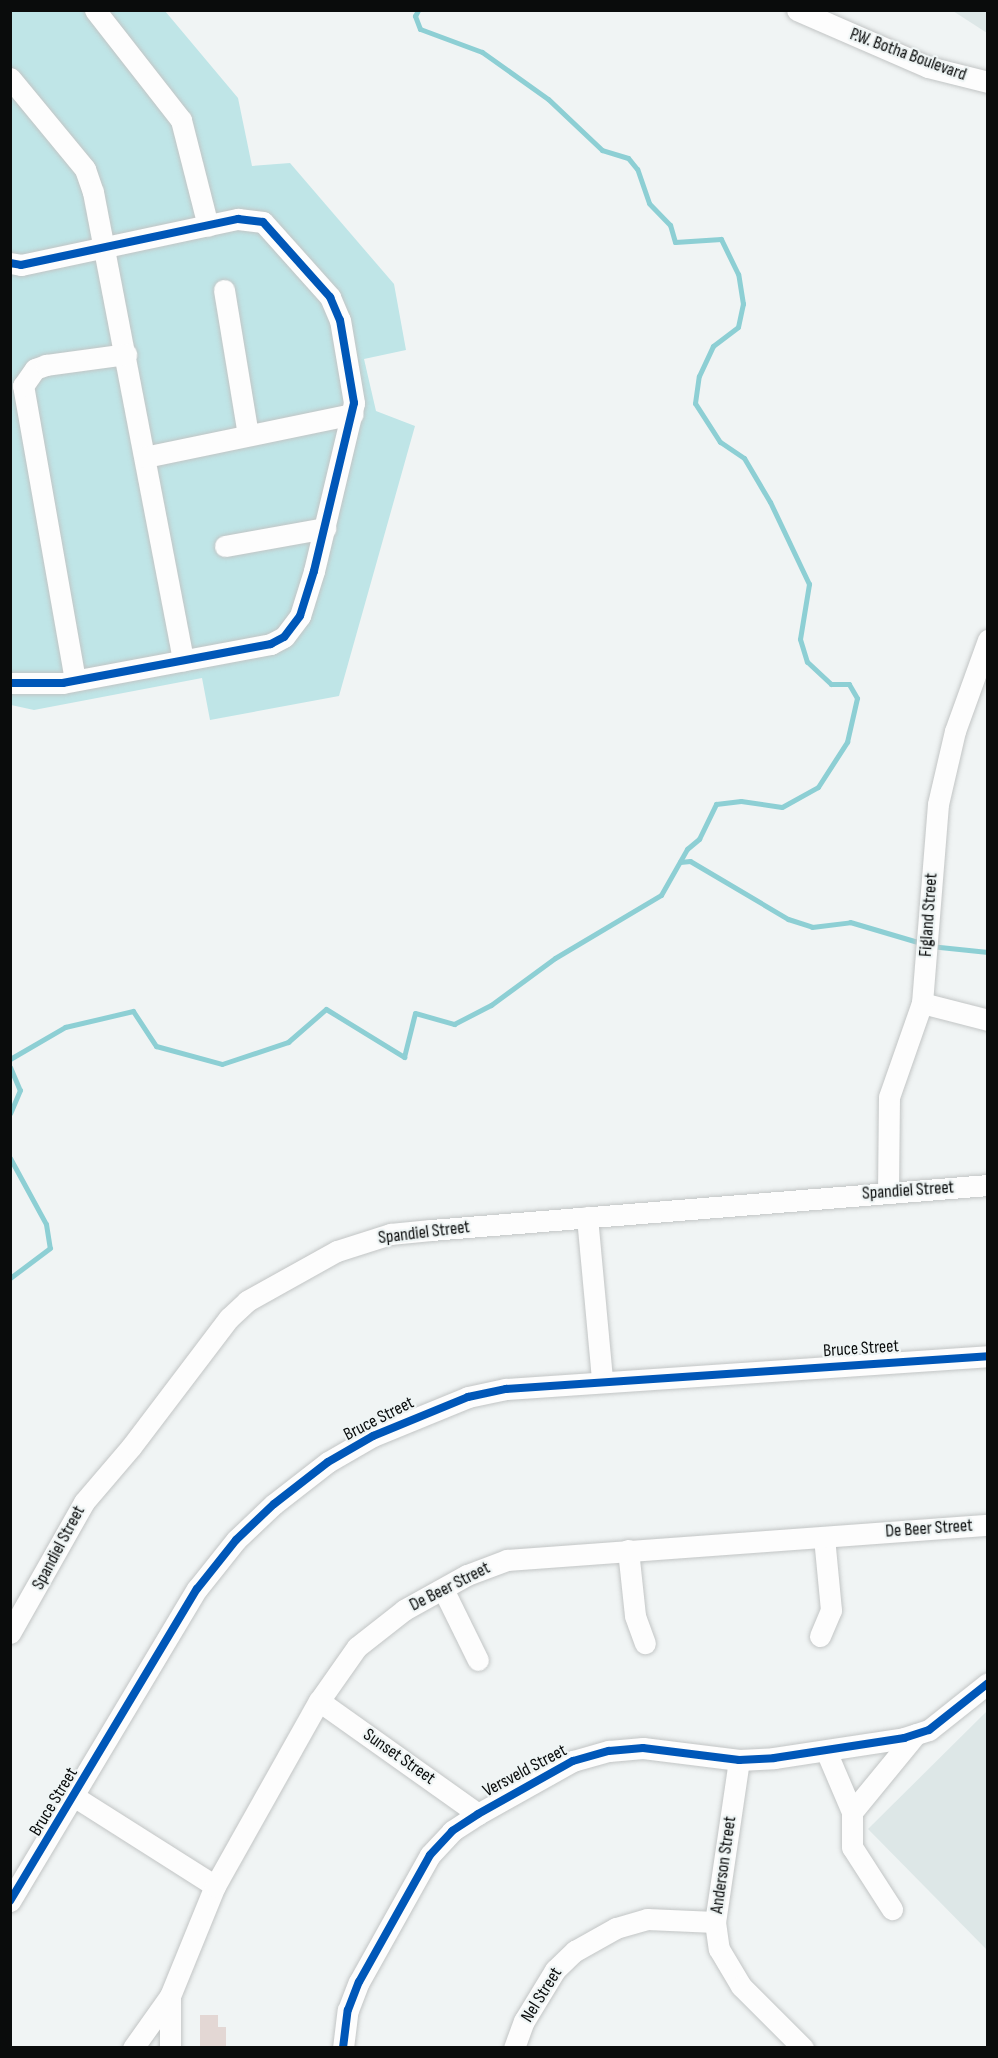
<!DOCTYPE html>
<html>
<head>
<meta charset="utf-8">
<style>
	body { margin:0 }
	#map { position:relative; width:998px; height:2058px; overflow:hidden; background:#f0f4f4; font-family:"Sofia Sans Condensed",sans-serif }
	div>[style] { position:absolute }
	[style*='--x'] { left:calc(var(--x)*1px); top:calc(var(--y)*1px); width:calc(var(--w)*1px); rotate:calc(var(--a)*1deg) }
	.built>* { inset:0; background:#dde7e7 }
	.green>* { inset:0; background:#bfe5e7 }
	.stream>* { height:5px; margin:-2.5px; padding:0 2.5px; transform-origin:2.5px; border-radius:2.5px; background:#8dcfd4 }
	.building>* { inset:0; background:#e3d7d4 }
	.roads { filter:drop-shadow(0 0 2px #c2c5c5) drop-shadow(0 0 2px #c2c5c5) }
	.minor>* { height:21px; margin:-10.5px; padding:0 10.5px; transform-origin:10.5px; border-radius:10.5px; background:#fdfdfd }
	.cycleway>* { height:8px; margin:-4px; padding:0 4px; transform-origin:4px; border-radius:4px; background:#0057b8 }
	span { translate:-50% -50%; white-space:nowrap; text-align:center; line-height:1.15; -webkit-text-stroke:4.5px #eff5f5; paint-order:stroke }
	.street-label { font-size:18px; color:#0a0c0c }
	.frame { position:absolute; inset:0; border:12px solid #0a0c0c; pointer-events:none }
</style>
</head>
<body>
<div id="map">
	<div class="built">
		<i style="clip-path:polygon(953px 11px,987px 11px,987px 33px)"></i>
		<i style="clip-path:polygon(987px 1711px,987px 1950px,868px 1829px)"></i>
	</div>
	<div class="green">
		<i style="clip-path:polygon(11px 11px,165px 11px,238px 98px,252px 166px,290px 163px,394px 284px,406px 350px,364px 359px,376px 411px,415px 426px,339px 696px,210px 720px,202px 678px,34px 710px,11px 705px)"></i>
	</div>
	<div class="stream">
		<i style="--x:680;--y:862;--w:10;--a:-6"></i>
		<i style="--x:690;--y:861;--w:114;--a:30.6"></i>
		<i style="--x:788;--y:919;--w:25;--a:18"></i>
		<i style="--x:812;--y:927;--w:38;--a:-7"></i>
		<i style="--x:850;--y:922;--w:74;--a:16.5"></i>
		<i style="--x:930;--y:946;--w:58;--a:5.9"></i>
		<i style="--x:10;--y:1059;--w:64;--a:-30.2"></i>
		<i style="--x:65;--y:1027;--w:70;--a:-13.2"></i>
		<i style="--x:133;--y:1011;--w:42;--a:56.7"></i>
		<i style="--x:156;--y:1046;--w:68;--a:15.3"></i>
		<i style="--x:222;--y:1064;--w:70;--a:-18.4"></i>
		<i style="--x:288;--y:1042;--w:50;--a:-41"></i>
		<i style="--x:326;--y:1009;--w:92;--a:31.6"></i>
		<i style="--x:404;--y:1057;--w:45;--a:-76"></i>
		<i style="--x:415;--y:1013;--w:41;--a:15.8"></i>
		<i style="--x:454;--y:1024;--w:42;--a:-27.2"></i>
		<i style="--x:491;--y:1005;--w:79;--a:-36.3"></i>
		<i style="--x:555;--y:958;--w:123;--a:-30.7"></i>
		<i style="--x:661;--y:895;--w:53;--a:-60.5"></i>
		<i style="--x:687;--y:849;--w:16;--a:-40"></i>
		<i style="--x:699;--y:839;--w:39;--a:-64"></i>
		<i style="--x:716;--y:804;--w:25;--a:-7"></i>
		<i style="--x:741;--y:801;--w:41;--a:8.3"></i>
		<i style="--x:782;--y:807;--w:41;--a:-29.1"></i>
		<i style="--x:818;--y:787;--w:54;--a:-57.2"></i>
		<i style="--x:847;--y:742;--w:45;--a:-77.2"></i>
		<i style="--x:857;--y:698;--w:16;--a:-120"></i>
		<i style="--x:849;--y:684;--w:18;--a:180"></i>
		<i style="--x:831;--y:684;--w:33;--a:-137"></i>
		<i style="--x:807;--y:662;--w:24;--a:-107"></i>
		<i style="--x:800;--y:639;--w:56;--a:-80.7"></i>
		<i style="--x:809;--y:584;--w:91;--a:-115.4"></i>
		<i style="--x:770;--y:502;--w:51;--a:-120.6"></i>
		<i style="--x:744;--y:458;--w:29;--a:-146"></i>
		<i style="--x:720;--y:442;--w:46;--a:-122.7"></i>
		<i style="--x:695;--y:403;--w:27;--a:-82"></i>
		<i style="--x:699;--y:376;--w:33;--a:-65"></i>
		<i style="--x:713;--y:346;--w:31;--a:-37"></i>
		<i style="--x:738;--y:327;--w:24;--a:-78"></i>
		<i style="--x:743;--y:304;--w:30;--a:-99"></i>
		<i style="--x:738;--y:274;--w:39;--a:-116"></i>
		<i style="--x:721;--y:239;--w:46;--a:176.3"></i>
		<i style="--x:675;--y:242;--w:18;--a:-106"></i>
		<i style="--x:670;--y:225;--w:30;--a:-134"></i>
		<i style="--x:649;--y:203;--w:36;--a:-109"></i>
		<i style="--x:637;--y:169;--w:14;--a:-129"></i>
		<i style="--x:628;--y:158;--w:27;--a:-163"></i>
		<i style="--x:602;--y:150;--w:74;--a:-136.6"></i>
		<i style="--x:548;--y:99;--w:81;--a:-144.5"></i>
		<i style="--x:482;--y:52;--w:66;--a:-159.6"></i>
		<i style="--x:420;--y:29;--w:14;--a:-111"></i>
		<i style="--x:415;--y:16;--w:7;--a:-63"></i>
		<i style="--x:10;--y:1067;--w:25;--a:67"></i>
		<i style="--x:20;--y:1090;--w:25;--a:113"></i>
		<i style="--x:10;--y:1158;--w:75;--a:61.4"></i>
		<i style="--x:46;--y:1224;--w:24;--a:81"></i>
		<i style="--x:50;--y:1248;--w:50;--a:143.1"></i>
	</div>
	<div class="building">
		<i style="clip-path:polygon(200px 2015px,218px 2015px,218px 2027px,226px 2027px,226px 2048px,200px 2048px)"></i>
	</div>
	<div class="roads">
		<div class="minor">
			<i style="--x:95;--y:10;--w:140;--a:52"></i>
			<i style="--x:181;--y:120;--w:109;--a:75.7"></i>
			<i style="--x:797;--y:10;--w:143;--a:23.5"></i>
			<i style="--x:928;--y:67;--w:62;--a:14"></i>
			<i style="--x:10;--y:78;--w:118;--a:50.5"></i>
			<i style="--x:85;--y:169;--w:24;--a:71"></i>
			<i style="--x:93;--y:192;--w:477;--a:79.1"></i>
			<i style="--x:10;--y:263;--w:11;--a:10"></i>
			<i style="--x:21;--y:265;--w:222;--a:-12"></i>
			<i style="--x:238;--y:219;--w:25;--a:7"></i>
			<i style="--x:263;--y:222;--w:101;--a:48.2"></i>
			<i style="--x:330;--y:297;--w:25;--a:67"></i>
			<i style="--x:340;--y:320;--w:84;--a:80.4"></i>
			<i style="--x:354;--y:403;--w:173;--a:103.4"></i>
			<i style="--x:314;--y:571;--w:47;--a:107.3"></i>
			<i style="--x:300;--y:616;--w:26;--a:127"></i>
			<i style="--x:284;--y:637;--w:15;--a:152"></i>
			<i style="--x:271;--y:644;--w:212;--a:169.4"></i>
			<i style="--x:63;--y:683;--w:53;--a:180"></i>
			<i style="--x:224;--y:290;--w:147;--a:80.6"></i>
			<i style="--x:145;--y:457;--w:212;--a:-11.7"></i>
			<i style="--x:225;--y:546;--w:102;--a:-10.2"></i>
			<i style="--x:75;--y:680;--w:299;--a:-100"></i>
			<i style="--x:23;--y:386;--w:21;--a:-55"></i>
			<i style="--x:35;--y:369;--w:12;--a:-20"></i>
			<i style="--x:46;--y:365;--w:81;--a:-7.8"></i>
			<i style="--x:922;--y:1003;--w:68;--a:14.4"></i>
			<i style="--x:888;--y:1192;--w:95;--a:-89.4"></i>
			<i style="--x:889;--y:1097;--w:100;--a:-70.7"></i>
			<i style="--x:922;--y:1003;--w:200;--a:-85.4"></i>
			<i style="--x:938;--y:804;--w:75;--a:-76.9"></i>
			<i style="--x:955;--y:731;--w:97;--a:-70.1"></i>
			<i style="--x:587;--y:1217;--w:164;--a:84.7"></i>
			<i style="--x:628;--y:1550;--w:66;--a:83.9"></i>
			<i style="--x:635;--y:1616;--w:29;--a:70"></i>
			<i style="--x:443;--y:1589;--w:79;--a:63.8"></i>
			<i style="--x:10;--y:1633;--w:150;--a:-60.5"></i>
			<i style="--x:84;--y:1502;--w:72;--a:-49.5"></i>
			<i style="--x:131;--y:1447;--w:162;--a:-52.8"></i>
			<i style="--x:229;--y:1318;--w:25;--a:-43"></i>
			<i style="--x:247;--y:1301;--w:103;--a:-29.1"></i>
			<i style="--x:337;--y:1251;--w:56;--a:-17.8"></i>
			<i style="--x:390;--y:1234;--w:41;--a:-5.6"></i>
			<i style="--x:431;--y:1230;--w:559;--a:-4.62"></i>
			<i style="--x:820;--y:1636;--w:28;--a:-67"></i>
			<i style="--x:831;--y:1610;--w:73;--a:-95.5"></i>
			<i style="--x:319;--y:1701;--w:195;--a:35.4"></i>
			<i style="--x:826;--y:1751;--w:66;--a:66.9"></i>
			<i style="--x:852;--y:1812;--w:101;--a:-50.6"></i>
			<i style="--x:739;--y:1760;--w:164;--a:98.4"></i>
			<i style="--x:715;--y:1922;--w:27;--a:82"></i>
			<i style="--x:719;--y:1949;--w:43;--a:59.3"></i>
			<i style="--x:741;--y:1986;--w:88;--a:45"></i>
			<i style="--x:75;--y:1797;--w:166;--a:32.4"></i>
			<i style="--x:852;--y:1812;--w:35;--a:90"></i>
			<i style="--x:852;--y:1847;--w:74;--a:57.2"></i>
			<i style="--x:10;--y:1901;--w:364;--a:-59.1"></i>
			<i style="--x:197;--y:1589;--w:63;--a:-51.5"></i>
			<i style="--x:236;--y:1540;--w:52;--a:-43.5"></i>
			<i style="--x:274;--y:1504;--w:68;--a:-37.9"></i>
			<i style="--x:328;--y:1462;--w:52;--a:-30"></i>
			<i style="--x:373;--y:1436;--w:103;--a:-22.3"></i>
			<i style="--x:468;--y:1397;--w:39;--a:-12"></i>
			<i style="--x:506;--y:1389;--w:483;--a:-3.9"></i>
			<i style="--x:170;--y:1996;--w:52;--a:90"></i>
			<i style="--x:133;--y:2048;--w:64;--a:-54.6"></i>
			<i style="--x:170;--y:1996;--w:119;--a:-67.8"></i>
			<i style="--x:215;--y:1886;--w:212;--a:-60.7"></i>
			<i style="--x:319;--y:1701;--w:66;--a:-54.9"></i>
			<i style="--x:357;--y:1647;--w:60;--a:-38.2"></i>
			<i style="--x:404;--y:1610;--w:72;--a:-29.1"></i>
			<i style="--x:467;--y:1575;--w:43;--a:-20.6"></i>
			<i style="--x:507;--y:1560;--w:482;--a:-4.2"></i>
			<i style="--x:343;--y:2048;--w:38;--a:-83"></i>
			<i style="--x:348;--y:2010;--w:30;--a:-69"></i>
			<i style="--x:359;--y:1982;--w:145;--a:-60.8"></i>
			<i style="--x:430;--y:1855;--w:33;--a:-47"></i>
			<i style="--x:452;--y:1831;--w:31;--a:-33"></i>
			<i style="--x:478;--y:1814;--w:109;--a:-29.2"></i>
			<i style="--x:573;--y:1761;--w:37;--a:-16"></i>
			<i style="--x:609;--y:1751;--w:34;--a:-5"></i>
			<i style="--x:643;--y:1748;--w:97;--a:7.1"></i>
			<i style="--x:739;--y:1760;--w:35;--a:-3"></i>
			<i style="--x:774;--y:1758;--w:132;--a:-8.7"></i>
			<i style="--x:904;--y:1738;--w:26;--a:-18"></i>
			<i style="--x:929;--y:1730;--w:75;--a:-38.5"></i>
			<i style="--x:514;--y:2048;--w:29;--a:-70"></i>
			<i style="--x:524;--y:2021;--w:60;--a:-58.7"></i>
			<i style="--x:555;--y:1970;--w:28;--a:-44"></i>
			<i style="--x:575;--y:1951;--w:47;--a:-29.3"></i>
			<i style="--x:616;--y:1928;--w:32;--a:-16"></i>
			<i style="--x:647;--y:1919;--w:68;--a:2.5"></i>
		</div>
	</div>
	<div class="cycleway">
		<i style="--x:10;--y:263;--w:11;--a:10"></i>
		<i style="--x:21;--y:265;--w:222;--a:-12"></i>
		<i style="--x:238;--y:219;--w:25;--a:7"></i>
		<i style="--x:263;--y:222;--w:101;--a:48.2"></i>
		<i style="--x:330;--y:297;--w:25;--a:67"></i>
		<i style="--x:340;--y:320;--w:84;--a:80.4"></i>
		<i style="--x:354;--y:403;--w:173;--a:103.4"></i>
		<i style="--x:314;--y:571;--w:47;--a:107.3"></i>
		<i style="--x:300;--y:616;--w:26;--a:127"></i>
		<i style="--x:284;--y:637;--w:15;--a:152"></i>
		<i style="--x:271;--y:644;--w:212;--a:169.4"></i>
		<i style="--x:63;--y:683;--w:53;--a:180"></i>
		<i style="--x:10;--y:1901;--w:364;--a:-59.1"></i>
		<i style="--x:197;--y:1589;--w:63;--a:-51.5"></i>
		<i style="--x:236;--y:1540;--w:52;--a:-43.5"></i>
		<i style="--x:274;--y:1504;--w:68;--a:-37.9"></i>
		<i style="--x:328;--y:1462;--w:52;--a:-30"></i>
		<i style="--x:373;--y:1436;--w:103;--a:-22.3"></i>
		<i style="--x:468;--y:1397;--w:39;--a:-12"></i>
		<i style="--x:506;--y:1389;--w:483;--a:-3.9"></i>
		<i style="--x:343;--y:2048;--w:38;--a:-83"></i>
		<i style="--x:348;--y:2010;--w:30;--a:-69"></i>
		<i style="--x:359;--y:1982;--w:145;--a:-60.8"></i>
		<i style="--x:430;--y:1855;--w:33;--a:-47"></i>
		<i style="--x:452;--y:1831;--w:31;--a:-33"></i>
		<i style="--x:478;--y:1814;--w:109;--a:-29.2"></i>
		<i style="--x:573;--y:1761;--w:37;--a:-16"></i>
		<i style="--x:609;--y:1751;--w:34;--a:-5"></i>
		<i style="--x:643;--y:1748;--w:97;--a:7.1"></i>
		<i style="--x:739;--y:1760;--w:35;--a:-3"></i>
		<i style="--x:774;--y:1758;--w:132;--a:-8.7"></i>
		<i style="--x:904;--y:1738;--w:26;--a:-18"></i>
		<i style="--x:929;--y:1730;--w:75;--a:-38.5"></i>
	</div>
	<div class="street-label">
		<span style="left:908px;top:55px;rotate:20deg">P.W. Botha Boulevard</span>
		<span style="left:929px;top:915px;rotate:-86deg">Figland Street</span>
		<span style="left:908px;top:1191px;rotate:-4deg">Spandiel Street</span>
		<span style="left:424px;top:1233px;rotate:-7deg">Spandiel Street</span>
		<span style="left:861px;top:1349px;rotate:-4deg">Bruce Street</span>
		<span style="left:379px;top:1419px;rotate:-27deg">Bruce Street</span>
		<span style="left:929px;top:1529px;rotate:-4deg">De Beer Street</span>
		<span style="left:59px;top:1548px;rotate:-62deg">Spandiel Street</span>
		<span style="left:450px;top:1587px;rotate:-27deg">De Beer Street</span>
		<span style="left:399px;top:1757px;rotate:35deg">Sunset Street</span>
		<span style="left:525px;top:1771px;rotate:-28deg">Versveld Street</span>
		<span style="left:54px;top:1802px;rotate:-59deg">Bruce Street</span>
		<span style="left:724px;top:1865px;rotate:-82deg">Anderson Street</span>
		<span style="left:542px;top:1995px;rotate:-58deg">Nel Street</span>
	</div>
	<div class="frame"></div>
</div>
</body>
</html>
